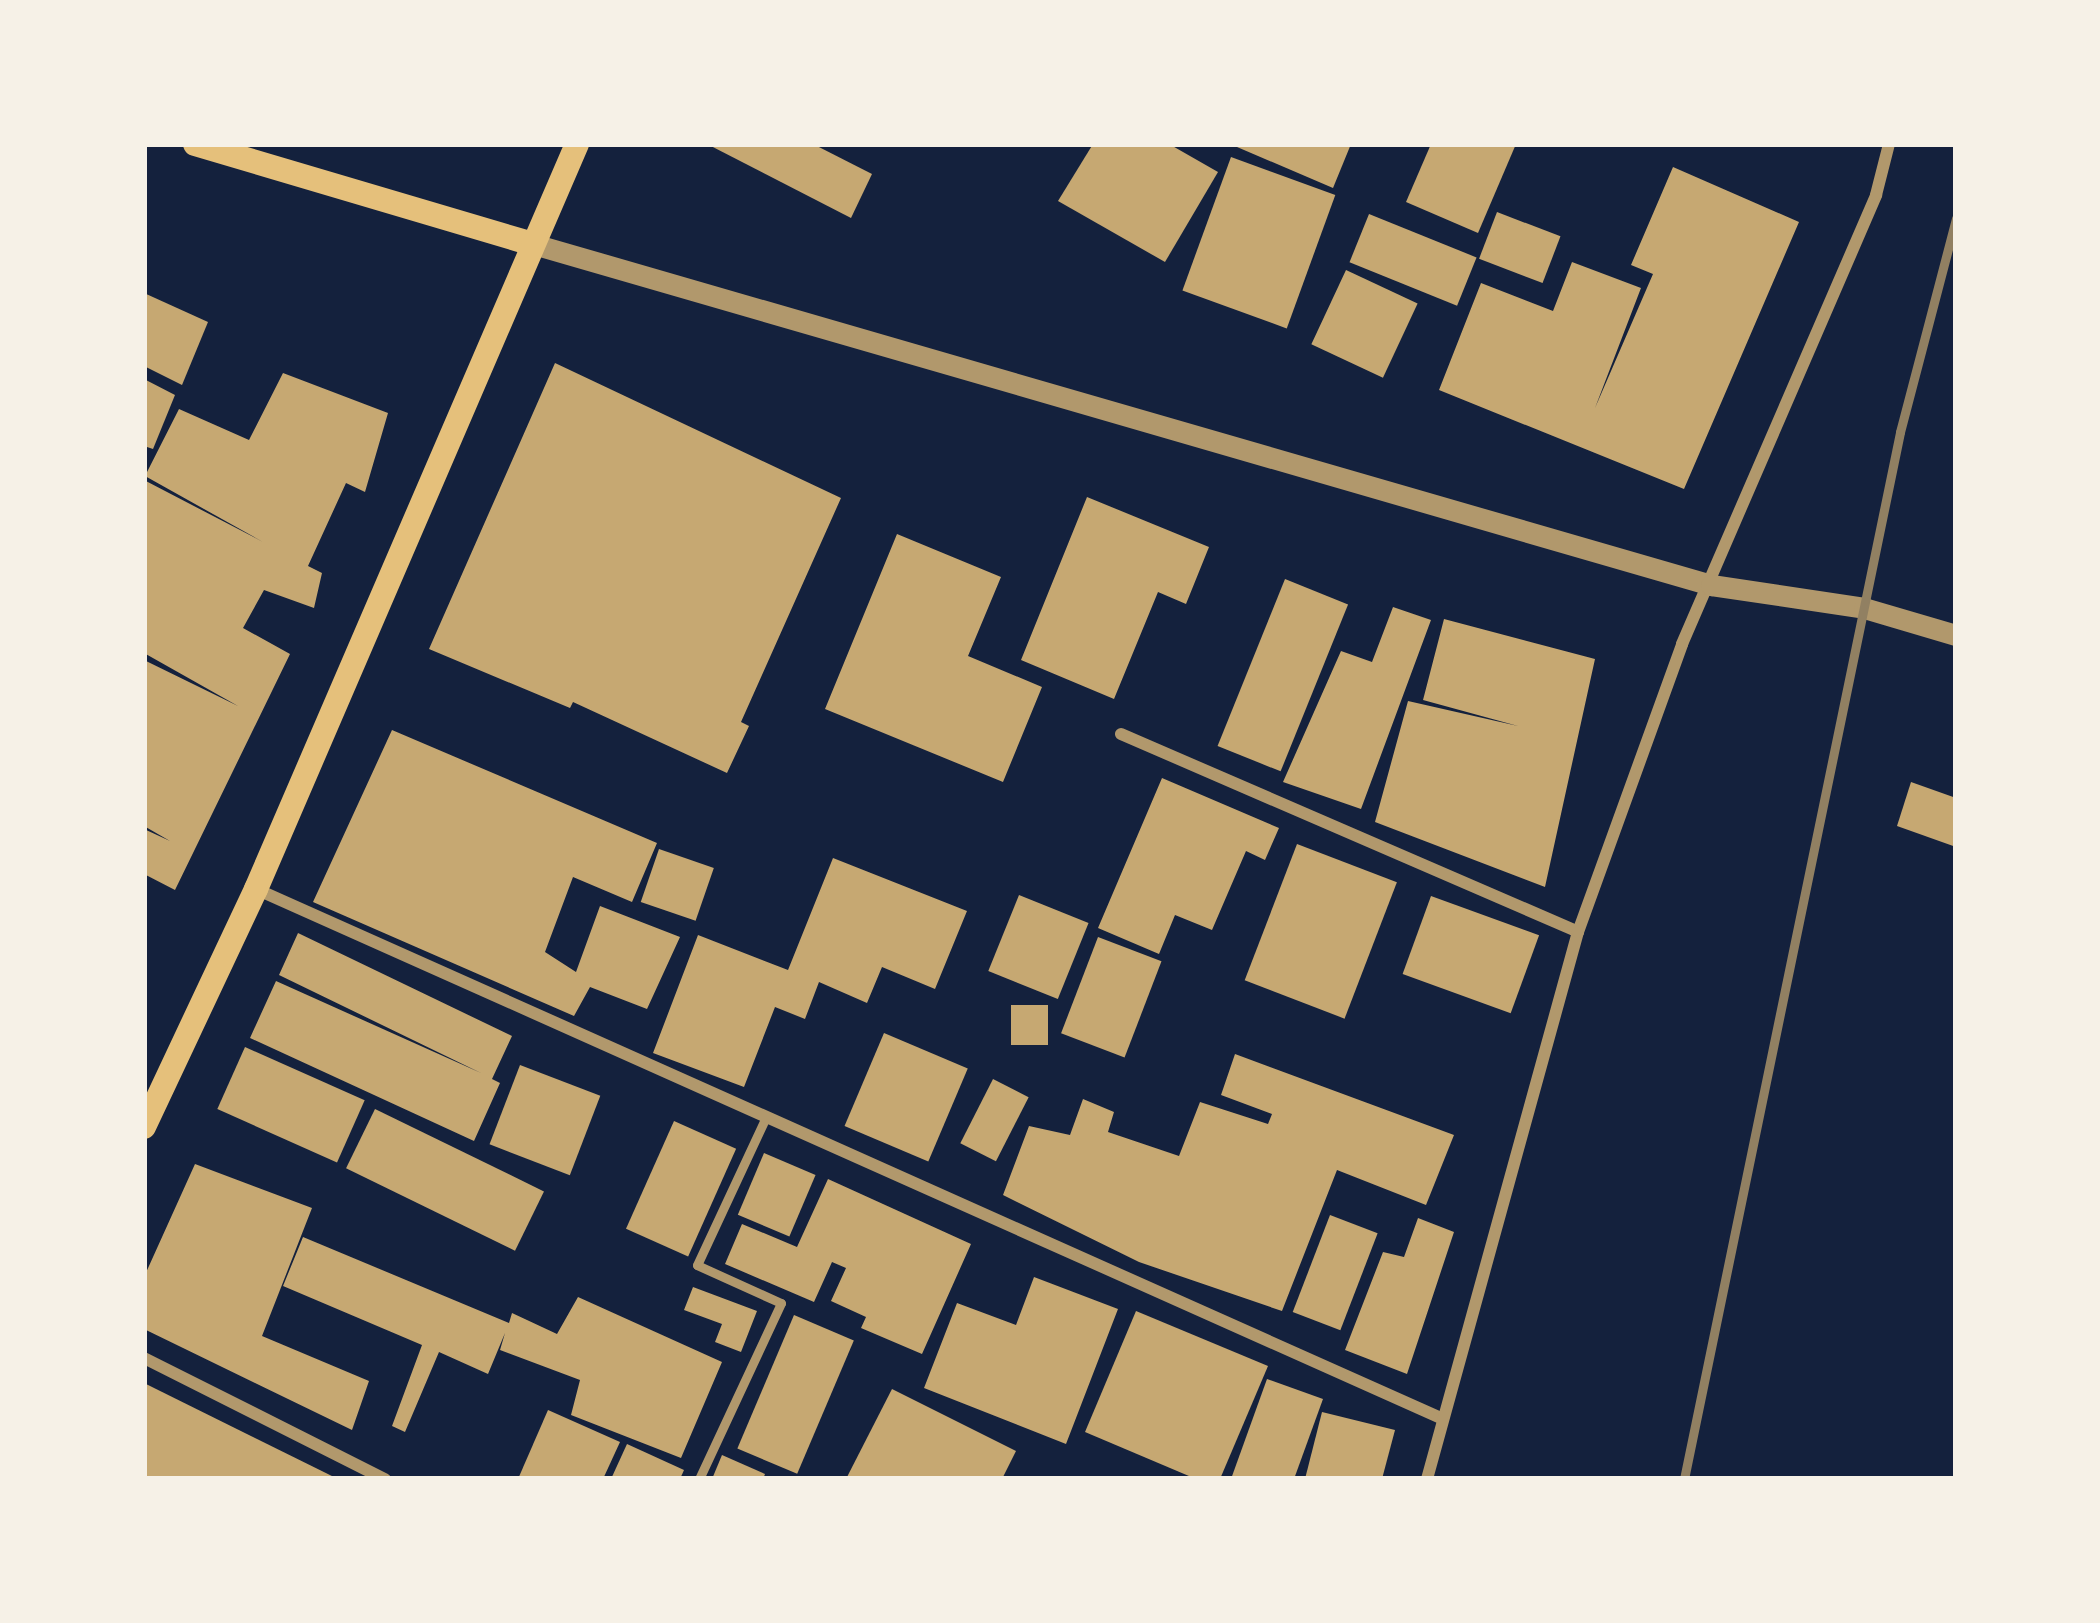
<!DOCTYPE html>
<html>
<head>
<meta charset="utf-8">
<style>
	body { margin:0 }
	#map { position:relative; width:2100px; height:1623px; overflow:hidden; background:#14213d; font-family:"Noto Serif",serif }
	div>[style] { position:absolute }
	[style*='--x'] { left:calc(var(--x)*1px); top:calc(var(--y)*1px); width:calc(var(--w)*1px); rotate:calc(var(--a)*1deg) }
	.building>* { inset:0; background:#c6a872; transform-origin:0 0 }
	.service>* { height:9px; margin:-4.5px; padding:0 4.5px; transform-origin:4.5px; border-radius:4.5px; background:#b1986c }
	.minor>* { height:12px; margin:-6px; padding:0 6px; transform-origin:6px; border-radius:6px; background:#b1986c }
	.tertiary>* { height:21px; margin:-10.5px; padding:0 10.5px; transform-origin:10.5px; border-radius:10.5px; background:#b1986c }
	.secondary>* { height:24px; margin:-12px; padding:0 12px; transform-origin:12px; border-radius:12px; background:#e5c07b }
	.rail>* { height:9px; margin:-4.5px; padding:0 4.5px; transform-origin:4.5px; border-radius:4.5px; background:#918062 }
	span { translate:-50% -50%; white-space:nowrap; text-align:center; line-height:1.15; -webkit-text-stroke:12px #f6f1e7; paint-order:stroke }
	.frame { position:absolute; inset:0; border:147px solid #f6f1e7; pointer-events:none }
</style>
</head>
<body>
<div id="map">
	<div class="building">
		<i style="clip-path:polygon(707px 144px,813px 144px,872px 174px,851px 218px)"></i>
		<i style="clip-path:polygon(1093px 144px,1169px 144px,1218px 172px,1165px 262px,1058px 201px)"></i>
		<i style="clip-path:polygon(1230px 144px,1351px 144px,1333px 188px)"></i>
		<i style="clip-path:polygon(1431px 144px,1516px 144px,1478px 233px,1406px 202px)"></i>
		<i style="left:1231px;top:157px;width:111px;height:142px;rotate:20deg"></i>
		<i style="clip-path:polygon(1673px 167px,1799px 222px,1684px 489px,1439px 390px,1481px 283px,1553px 311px,1572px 262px,1641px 288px,1595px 408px,1653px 274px,1631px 265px)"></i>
		<i style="left:1497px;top:212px;width:68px;height:50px;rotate:21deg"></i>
		<i style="left:1369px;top:214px;width:116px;height:52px;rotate:22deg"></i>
		<i style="left:1346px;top:270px;width:79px;height:82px;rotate:25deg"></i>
		<i style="clip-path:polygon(144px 293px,208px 322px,182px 385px,144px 366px)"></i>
		<i style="clip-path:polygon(555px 363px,841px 498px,741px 722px,749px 726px,727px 773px,573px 702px,570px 708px,429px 649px)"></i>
		<i style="clip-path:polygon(283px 373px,388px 413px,365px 492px,346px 483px,308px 566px,322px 573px,314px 608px,264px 590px,243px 628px,290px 654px,175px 890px,144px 874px,144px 829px,170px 841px,144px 826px,144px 660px,238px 706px,144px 653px,144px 480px,263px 542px,145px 476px,179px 409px,249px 440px)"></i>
		<i style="clip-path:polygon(144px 379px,175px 395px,153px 449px,144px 446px)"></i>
		<i style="clip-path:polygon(1087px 497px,1209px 547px,1186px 604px,1158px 592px,1114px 699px,1021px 660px)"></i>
		<i style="clip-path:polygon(897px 534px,1001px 577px,968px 656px,1042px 687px,1003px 782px,825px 709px)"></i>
		<i style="left:1285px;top:579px;width:68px;height:180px;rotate:22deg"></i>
		<i style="clip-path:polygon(1393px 607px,1431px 620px,1361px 809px,1283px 782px,1341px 651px,1372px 662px)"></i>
		<i style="clip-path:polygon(1444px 619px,1595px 659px,1545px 887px,1375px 822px,1408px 701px,1518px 726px,1423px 700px)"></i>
		<i style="clip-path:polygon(392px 730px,657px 843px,632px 902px,573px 877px,545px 952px,576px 972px,600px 906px,680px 937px,647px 1009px,590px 987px,574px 1016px,313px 902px)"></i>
		<i style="clip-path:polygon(1162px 778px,1279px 828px,1265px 860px,1246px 851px,1212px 930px,1175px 915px,1159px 954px,1098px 928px)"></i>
		<i style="clip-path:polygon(1911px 782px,1956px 798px,1956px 847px,1897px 826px)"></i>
		<i style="left:1297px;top:844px;width:107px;height:146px;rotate:21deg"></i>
		<i style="left:659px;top:849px;width:58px;height:56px;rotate:19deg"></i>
		<i style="clip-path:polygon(833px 858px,967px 911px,935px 989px,882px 967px,867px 1003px,819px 982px,805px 1019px,775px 1007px,744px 1087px,653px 1053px,698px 935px,788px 970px)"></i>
		<i style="left:1019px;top:895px;width:75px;height:82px;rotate:22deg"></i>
		<i style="left:1431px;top:896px;width:115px;height:83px;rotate:20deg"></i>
		<i style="clip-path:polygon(298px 933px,512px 1036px,492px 1079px,500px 1083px,474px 1141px,250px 1038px,276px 981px,481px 1073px,279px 975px)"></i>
		<i style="left:1098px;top:937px;width:68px;height:103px;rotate:21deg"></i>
		<i style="left:1011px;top:1005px;width:37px;height:40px"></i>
		<i style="left:884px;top:1033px;width:91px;height:101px;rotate:23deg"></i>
		<i style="left:245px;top:1047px;width:131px;height:68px;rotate:24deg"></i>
		<i style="clip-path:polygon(1235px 1054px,1454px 1135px,1426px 1205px,1337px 1170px,1282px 1311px,1139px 1262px,1003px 1195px,1029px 1126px,1070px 1135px,1083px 1099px,1114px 1112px,1108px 1132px,1179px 1156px,1200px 1102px,1268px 1124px,1272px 1114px,1221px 1095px)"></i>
		<i style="left:520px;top:1065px;width:86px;height:85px;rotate:21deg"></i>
		<i style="left:993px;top:1079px;width:40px;height:72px;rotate:27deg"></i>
		<i style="left:375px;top:1109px;width:188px;height:66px;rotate:26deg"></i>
		<i style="left:674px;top:1121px;width:68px;height:118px;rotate:24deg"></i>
		<i style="left:764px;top:1153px;width:56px;height:67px;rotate:23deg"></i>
		<i style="clip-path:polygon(195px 1164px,312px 1208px,262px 1336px,369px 1381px,352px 1430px,144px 1329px,144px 1277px)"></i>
		<i style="clip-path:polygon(828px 1179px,971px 1244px,922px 1354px,861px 1328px,866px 1317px,831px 1301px,846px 1268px,832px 1262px,814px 1302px,725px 1264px,742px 1224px,797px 1247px)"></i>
		<i style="left:1330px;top:1215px;width:51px;height:104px;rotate:21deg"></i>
		<i style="clip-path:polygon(1418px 1218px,1454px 1232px,1407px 1374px,1345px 1350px,1383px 1252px,1404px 1257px)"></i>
		<i style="clip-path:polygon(303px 1237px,509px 1323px,512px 1313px,557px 1334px,578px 1297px,722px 1362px,681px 1458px,571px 1415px,580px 1380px,500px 1350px,505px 1333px,488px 1374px,439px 1352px,405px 1432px,392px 1426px,422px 1345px,283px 1286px)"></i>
		<i style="clip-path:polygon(1034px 1277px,1118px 1309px,1066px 1444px,924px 1388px,957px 1303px,1016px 1325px)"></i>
		<i style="clip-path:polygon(693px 1287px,757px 1311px,741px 1352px,715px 1342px,722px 1324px,684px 1310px)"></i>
		<i style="clip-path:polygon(1136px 1311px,1268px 1366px,1220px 1479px,1196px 1479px,1085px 1432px)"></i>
		<i style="left:794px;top:1315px;width:65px;height:145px;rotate:23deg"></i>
		<i style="clip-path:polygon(1267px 1379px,1323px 1399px,1294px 1479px,1231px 1479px)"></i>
		<i style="clip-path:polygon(144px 1383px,338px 1479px,144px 1479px)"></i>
		<i style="clip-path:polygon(892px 1389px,1016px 1451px,1002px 1479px,846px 1479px)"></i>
		<i style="clip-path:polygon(548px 1410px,620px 1442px,603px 1479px,518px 1479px)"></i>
		<i style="clip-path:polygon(1322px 1412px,1395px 1430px,1382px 1479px,1305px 1479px)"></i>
		<i style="clip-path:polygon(627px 1444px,684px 1470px,680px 1479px,611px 1479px)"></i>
		<i style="clip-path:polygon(722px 1455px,765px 1474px,763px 1479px,712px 1479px)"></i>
	</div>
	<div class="service">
		<i style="--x:699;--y:1479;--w:194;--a:-65"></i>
		<i style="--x:781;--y:1303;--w:92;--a:-155.7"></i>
		<i style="--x:697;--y:1265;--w:163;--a:-65"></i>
	</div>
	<div class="minor">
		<i style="--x:1121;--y:734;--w:498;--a:23.4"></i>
		<i style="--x:256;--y:889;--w:1300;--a:24.06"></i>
		<i style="--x:144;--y:1358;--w:270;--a:26.7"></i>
		<i style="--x:1427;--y:1479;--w:567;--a:-74.57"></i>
		<i style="--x:1578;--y:932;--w:306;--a:-70.1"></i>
		<i style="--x:1682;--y:644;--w:489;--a:-66.6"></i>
		<i style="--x:1876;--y:195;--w:53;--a:-75.7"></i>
	</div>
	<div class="tertiary">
		<i style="--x:530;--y:243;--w:1230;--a:16.15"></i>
		<i style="--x:1711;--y:585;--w:155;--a:8.5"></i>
		<i style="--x:1864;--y:608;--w:96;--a:16.4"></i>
	</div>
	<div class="secondary">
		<i style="--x:195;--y:144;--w:349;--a:16.5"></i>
		<i style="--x:144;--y:1127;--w:263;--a:-64.8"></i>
		<i style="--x:256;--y:889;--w:811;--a:-66.69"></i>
	</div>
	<div class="rail">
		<i style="--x:1684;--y:1479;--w:1069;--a:-78.34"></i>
		<i style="--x:1900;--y:432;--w:221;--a:-75.3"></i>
	</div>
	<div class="frame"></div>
</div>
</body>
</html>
